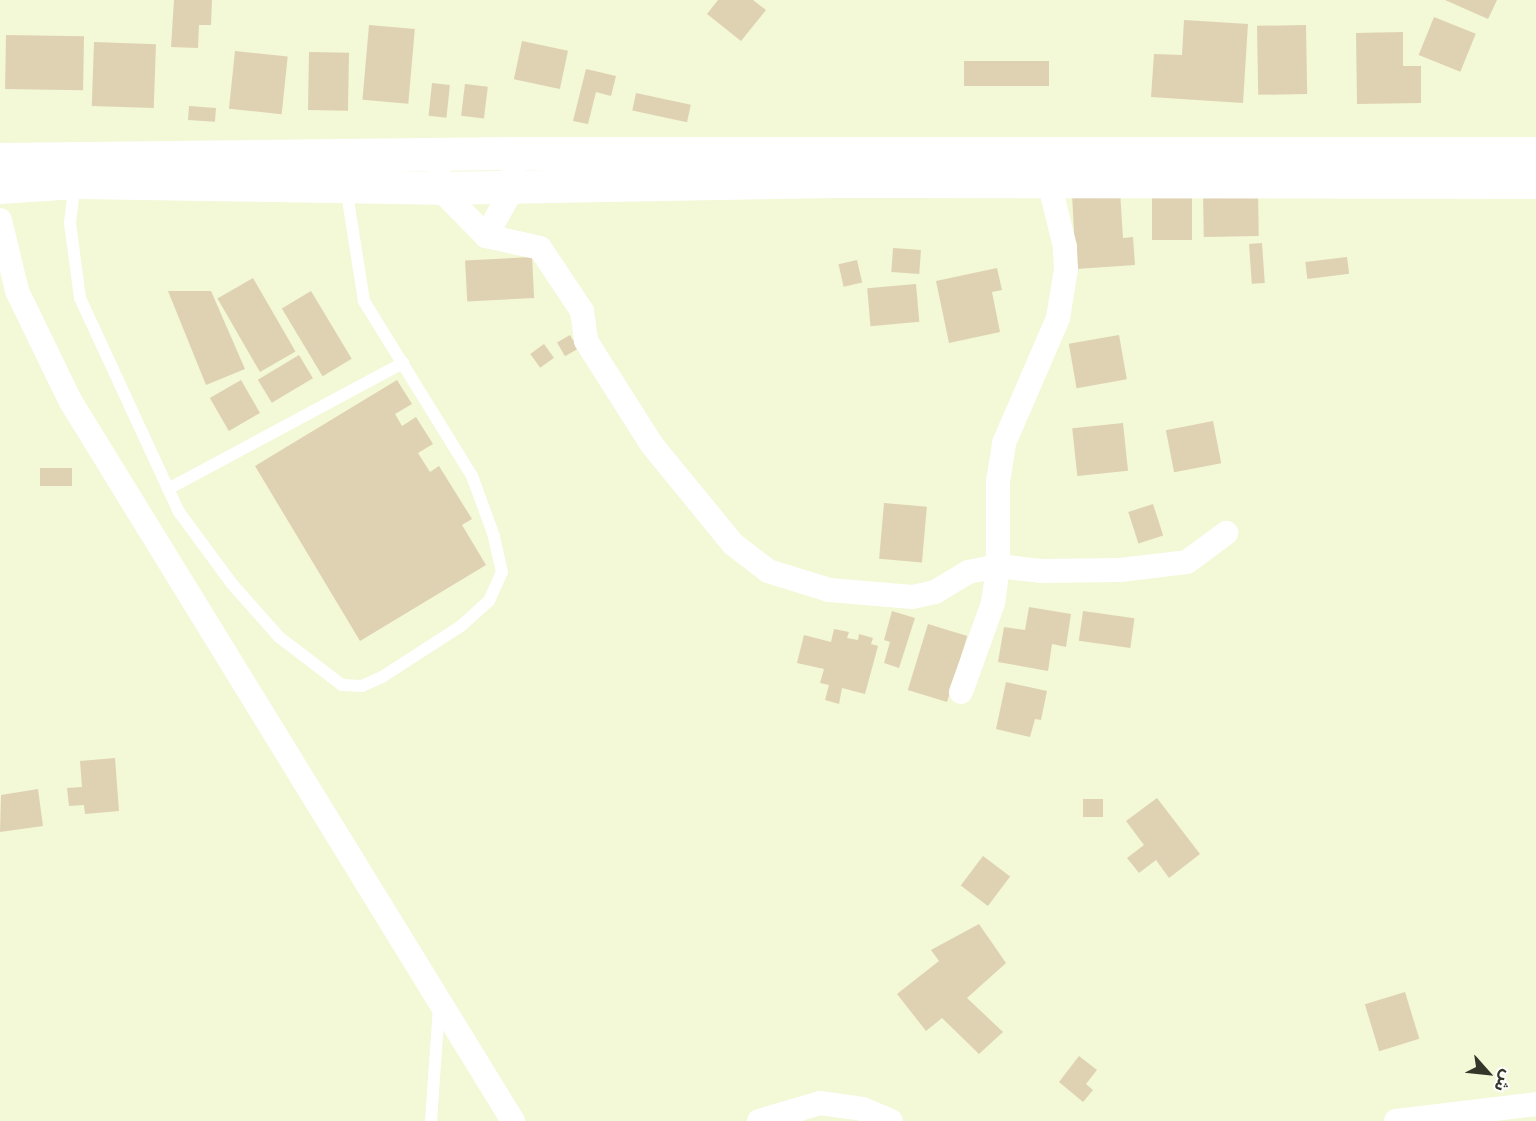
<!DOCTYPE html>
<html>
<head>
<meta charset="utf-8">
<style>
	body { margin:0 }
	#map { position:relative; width:1536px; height:1121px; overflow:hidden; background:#f3f8d6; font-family:Manrope,"Noto Sans Arabic",sans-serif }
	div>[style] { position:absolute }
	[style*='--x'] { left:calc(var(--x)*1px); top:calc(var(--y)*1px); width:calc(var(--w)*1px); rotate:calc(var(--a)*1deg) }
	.building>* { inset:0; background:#dfd2b2; transform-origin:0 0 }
	.service>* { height:12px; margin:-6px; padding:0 6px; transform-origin:6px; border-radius:6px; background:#fff }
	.minor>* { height:24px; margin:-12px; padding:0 12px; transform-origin:12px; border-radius:12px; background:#fff }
	.secondary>* { height:33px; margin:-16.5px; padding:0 16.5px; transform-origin:16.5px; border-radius:16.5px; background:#fff }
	span { translate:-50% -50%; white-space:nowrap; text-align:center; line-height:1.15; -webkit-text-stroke:6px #fff; paint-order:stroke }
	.north { position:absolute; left:1458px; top:1043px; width:60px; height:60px; -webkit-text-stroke:4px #fff; paint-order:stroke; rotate:117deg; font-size:16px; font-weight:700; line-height:24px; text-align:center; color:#343629 }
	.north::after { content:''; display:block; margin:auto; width:21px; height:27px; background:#343629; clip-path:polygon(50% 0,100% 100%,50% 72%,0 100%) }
</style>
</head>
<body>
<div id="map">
	<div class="building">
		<i style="clip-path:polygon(174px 0,212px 0,211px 25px,199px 25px,198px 48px,171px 47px)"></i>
		<i style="clip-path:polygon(718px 0,753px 0,766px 10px,741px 41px,707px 14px)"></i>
		<i style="clip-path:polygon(1445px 0,1497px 0,1488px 19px)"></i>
		<i style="left:1434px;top:17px;width:45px;height:41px;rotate:22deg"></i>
		<i style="clip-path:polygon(1184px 20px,1248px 24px,1243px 103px,1151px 97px,1154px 54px,1182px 55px)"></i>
		<i style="left:369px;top:25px;width:46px;height:75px;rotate:5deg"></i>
		<i style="left:1306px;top:25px;width:69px;height:49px;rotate:89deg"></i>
		<i style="clip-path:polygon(1403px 32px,1403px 66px,1421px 66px,1421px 103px,1357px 104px,1356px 33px)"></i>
		<i style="left:6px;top:35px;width:78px;height:54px;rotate:1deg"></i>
		<i style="left:522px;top:41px;width:47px;height:39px;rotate:12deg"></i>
		<i style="left:94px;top:42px;width:62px;height:64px;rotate:2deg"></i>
		<i style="left:235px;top:51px;width:53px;height:58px;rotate:6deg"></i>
		<i style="left:309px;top:52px;width:40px;height:58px;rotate:1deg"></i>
		<i style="left:964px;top:61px;width:85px;height:25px"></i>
		<i style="clip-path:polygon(586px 69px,616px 76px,611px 96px,596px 92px,588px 124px,573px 121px)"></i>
		<i style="left:432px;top:83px;width:18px;height:33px;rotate:6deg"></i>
		<i style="left:465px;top:84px;width:23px;height:32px;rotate:7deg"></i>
		<i style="left:636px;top:93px;width:56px;height:18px;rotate:12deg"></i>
		<i style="left:189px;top:106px;width:27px;height:14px;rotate:4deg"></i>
		<i style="clip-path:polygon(1120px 191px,1123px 238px,1133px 237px,1135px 265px,1076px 269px,1072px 194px)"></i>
		<i style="left:1258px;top:191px;width:45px;height:55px;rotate:89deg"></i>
		<i style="left:1152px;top:197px;width:40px;height:43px"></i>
		<i style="left:1262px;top:243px;width:40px;height:13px;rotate:86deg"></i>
		<i style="left:893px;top:248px;width:28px;height:24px;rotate:4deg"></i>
		<i style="left:532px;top:257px;width:41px;height:67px;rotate:87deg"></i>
		<i style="left:1347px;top:257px;width:17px;height:42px;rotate:83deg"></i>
		<i style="left:857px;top:260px;width:23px;height:19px;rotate:77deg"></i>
		<i style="clip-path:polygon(997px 268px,1002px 290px,992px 292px,1000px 332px,949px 343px,936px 281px)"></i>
		<i style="left:253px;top:278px;width:85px;height:41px;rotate:60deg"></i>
		<i style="left:916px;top:284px;width:38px;height:49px;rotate:85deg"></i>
		<i style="clip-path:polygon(168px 291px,211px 291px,245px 369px,206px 385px)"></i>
		<i style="left:311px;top:291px;width:79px;height:34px;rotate:59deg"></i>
		<i style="left:570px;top:335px;width:16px;height:15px;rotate:60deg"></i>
		<i style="left:1119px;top:335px;width:45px;height:51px;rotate:80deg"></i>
		<i style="left:544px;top:344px;width:17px;height:17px;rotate:54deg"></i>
		<i style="left:299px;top:355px;width:27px;height:48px;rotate:59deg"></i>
		<i style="left:241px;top:380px;width:38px;height:36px;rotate:60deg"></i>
		<i style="clip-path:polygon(397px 380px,412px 404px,395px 414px,402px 426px,416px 417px,433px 444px,418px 453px,430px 472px,439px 466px,472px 519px,462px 525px,486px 565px,360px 641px,255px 466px)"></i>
		<i style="left:1213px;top:421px;width:43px;height:48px;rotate:79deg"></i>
		<i style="left:1123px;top:423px;width:48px;height:51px;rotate:84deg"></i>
		<i style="left:40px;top:468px;width:32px;height:18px"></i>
		<i style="left:884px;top:503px;width:43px;height:56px;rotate:5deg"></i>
		<i style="left:1153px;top:504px;width:33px;height:26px;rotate:72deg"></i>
		<i style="clip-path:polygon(1029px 607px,1071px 614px,1066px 647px,1052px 644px,1048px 671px,998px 662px,1004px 627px,1025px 630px)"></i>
		<i style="clip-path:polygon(892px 611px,915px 618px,899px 668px,884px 663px,890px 642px,884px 640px)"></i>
		<i style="left:1083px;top:611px;width:52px;height:30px;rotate:8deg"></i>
		<i style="left:928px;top:624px;width:41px;height:69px;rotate:17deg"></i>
		<i style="clip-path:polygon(834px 629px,849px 632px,847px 638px,858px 640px,859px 634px,873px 638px,871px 644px,878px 646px,865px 694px,842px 688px,839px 704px,825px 700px,829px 685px,820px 683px,824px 669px,797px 663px,804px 635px,831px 642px)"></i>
		<i style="clip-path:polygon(1006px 682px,1047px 691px,1041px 720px,1035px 719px,1030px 737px,996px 729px)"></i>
		<i style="clip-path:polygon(115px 758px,119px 811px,85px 814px,84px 805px,69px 806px,67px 788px,82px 787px,80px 761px)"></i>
		<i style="clip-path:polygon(38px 789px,43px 826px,0 832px,1px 795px)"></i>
		<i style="clip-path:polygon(1157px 798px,1200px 854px,1169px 878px,1156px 860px,1139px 873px,1127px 858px,1144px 845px,1126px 821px)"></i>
		<i style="left:1103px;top:799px;width:18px;height:20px;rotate:90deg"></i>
		<i style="left:983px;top:856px;width:34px;height:37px;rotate:37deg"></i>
		<i style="clip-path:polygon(979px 924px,1006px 963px,967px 998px,1003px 1032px,979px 1054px,942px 1018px,926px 1031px,897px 994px,939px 961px,931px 950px)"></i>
		<i style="left:1405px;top:992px;width:49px;height:42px;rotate:73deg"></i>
		<i style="clip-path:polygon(1079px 1056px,1097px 1070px,1086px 1084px,1093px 1090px,1083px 1102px,1059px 1082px)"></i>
	</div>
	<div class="service">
		<i style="--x:75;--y:182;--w:41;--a:97"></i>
		<i style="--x:70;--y:223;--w:76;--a:82.4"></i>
		<i style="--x:80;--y:298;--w:236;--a:65.2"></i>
		<i style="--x:179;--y:512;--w:89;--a:53.6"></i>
		<i style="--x:232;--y:584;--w:71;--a:48.4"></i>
		<i style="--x:279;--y:637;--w:79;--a:37.3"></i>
		<i style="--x:342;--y:685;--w:20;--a:3"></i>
		<i style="--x:362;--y:686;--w:22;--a:-24"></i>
		<i style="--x:382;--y:677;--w:94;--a:-32.8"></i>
		<i style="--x:461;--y:626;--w:38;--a:-42"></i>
		<i style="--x:489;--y:601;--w:32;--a:-66"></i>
		<i style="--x:502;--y:572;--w:37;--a:-103"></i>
		<i style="--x:494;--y:536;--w:64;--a:-110.1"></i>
		<i style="--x:472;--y:476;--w:206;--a:-121.7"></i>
		<i style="--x:364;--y:301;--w:115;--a:-99"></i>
		<i style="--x:168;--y:489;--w:267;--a:-28.2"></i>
		<i style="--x:431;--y:1121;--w:113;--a:-86"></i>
	</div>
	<div class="minor">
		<i style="--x:439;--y:154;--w:34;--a:90"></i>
		<i style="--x:439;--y:188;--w:67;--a:45.6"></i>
		<i style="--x:486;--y:236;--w:55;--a:12.5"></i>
		<i style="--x:540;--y:248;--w:76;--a:56.3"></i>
		<i style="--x:582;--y:311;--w:30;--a:82"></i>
		<i style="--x:586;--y:341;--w:123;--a:57.6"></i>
		<i style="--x:652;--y:445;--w:128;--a:50.7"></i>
		<i style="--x:733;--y:544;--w:44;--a:37.6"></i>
		<i style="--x:768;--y:571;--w:64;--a:17.3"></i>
		<i style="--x:829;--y:590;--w:84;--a:4.8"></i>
		<i style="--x:913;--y:597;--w:23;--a:-13"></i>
		<i style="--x:935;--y:592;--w:39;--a:-31"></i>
		<i style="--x:968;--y:572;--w:31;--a:-11"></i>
		<i style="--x:998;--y:566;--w:43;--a:6.6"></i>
		<i style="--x:1041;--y:571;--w:79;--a:-0.7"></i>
		<i style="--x:1120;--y:570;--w:67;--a:-6.8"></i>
		<i style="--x:1187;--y:562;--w:49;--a:-36.6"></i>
		<i style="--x:0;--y:220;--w:73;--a:76.5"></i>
		<i style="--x:17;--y:291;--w:123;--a:64.1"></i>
		<i style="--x:71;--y:402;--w:844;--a:58.42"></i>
		<i style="--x:486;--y:236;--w:57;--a:-60.8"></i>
		<i style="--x:514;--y:186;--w:12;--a:-95"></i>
		<i style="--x:961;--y:692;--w:95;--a:-70.2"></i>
		<i style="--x:993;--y:603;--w:37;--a:-82"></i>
		<i style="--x:998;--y:566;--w:84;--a:-90"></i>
		<i style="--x:998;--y:482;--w:39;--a:-81"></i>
		<i style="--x:1004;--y:443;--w:136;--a:-66.6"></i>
		<i style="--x:1058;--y:318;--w:50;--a:-80.7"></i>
		<i style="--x:1066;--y:269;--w:22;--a:-93"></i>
		<i style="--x:1065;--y:247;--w:67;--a:-103.8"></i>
		<i style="--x:1049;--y:182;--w:16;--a:-79"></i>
		<i style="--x:759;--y:1121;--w:64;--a:-16.4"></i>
		<i style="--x:820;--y:1103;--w:43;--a:7.9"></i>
		<i style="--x:863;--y:1109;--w:30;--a:23"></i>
		<i style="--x:1396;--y:1121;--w:141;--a:-6.9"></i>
	</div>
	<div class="secondary">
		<i style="--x:0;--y:159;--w:512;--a:-0.67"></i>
		<i style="--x:512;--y:153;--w:1024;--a:0"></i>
		<i style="--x:0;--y:187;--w:75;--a:-3.8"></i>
		<i style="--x:75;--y:182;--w:364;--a:0.9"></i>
		<i style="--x:439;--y:188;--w:400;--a:-1"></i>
		<i style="--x:839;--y:181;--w:697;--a:0.08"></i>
	</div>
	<div class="north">ش</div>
</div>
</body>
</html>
